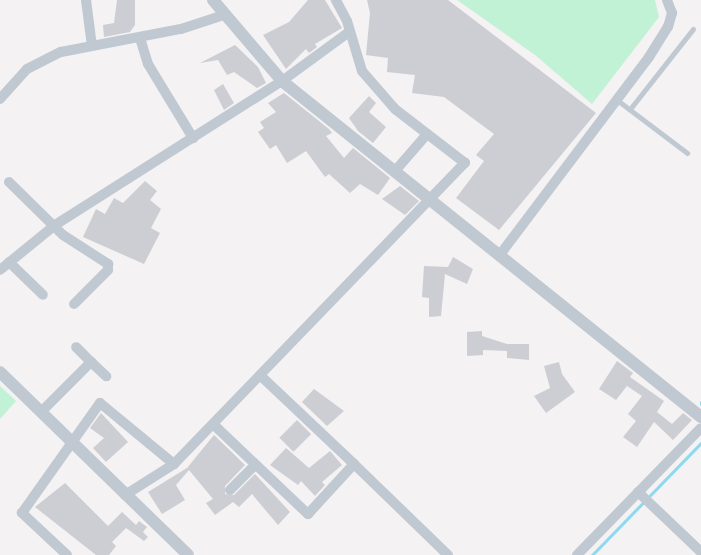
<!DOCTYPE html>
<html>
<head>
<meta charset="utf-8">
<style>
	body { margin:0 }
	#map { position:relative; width:701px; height:555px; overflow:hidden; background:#f4f2f2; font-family:"Golos Text",sans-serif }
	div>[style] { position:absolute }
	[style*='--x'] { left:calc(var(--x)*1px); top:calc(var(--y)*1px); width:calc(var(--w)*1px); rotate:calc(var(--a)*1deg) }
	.green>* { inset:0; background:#c1f2d5 }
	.stream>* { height:3px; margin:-1.5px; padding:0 1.5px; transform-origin:1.5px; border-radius:1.5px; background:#8dd9f0 }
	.building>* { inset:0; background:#ccced4; transform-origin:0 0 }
	.service>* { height:5px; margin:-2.5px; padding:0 2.5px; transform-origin:2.5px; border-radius:2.5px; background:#c0c9d2 }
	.minor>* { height:10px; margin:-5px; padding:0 5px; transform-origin:5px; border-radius:5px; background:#c0c9d2 }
	.tertiary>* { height:12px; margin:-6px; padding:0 6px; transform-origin:6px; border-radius:6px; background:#c0c9d2 }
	span { translate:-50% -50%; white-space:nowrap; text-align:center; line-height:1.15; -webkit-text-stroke:4px #fff; paint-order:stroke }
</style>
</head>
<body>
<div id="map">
	<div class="green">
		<i style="clip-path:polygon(457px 0,655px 0,659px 17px,592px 104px,535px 55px)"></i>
		<i style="clip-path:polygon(0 386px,16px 401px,0 419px)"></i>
	</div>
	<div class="stream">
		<i style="--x:701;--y:402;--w:2;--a:90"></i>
		<i style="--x:592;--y:555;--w:156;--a:-45.8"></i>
	</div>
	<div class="building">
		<i style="clip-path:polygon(117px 0,135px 0,135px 25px,130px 32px,104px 37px,103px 25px,114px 23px)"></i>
		<i style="clip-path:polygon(308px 0,325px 0,342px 28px,315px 44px,317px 47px,309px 53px,306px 49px,286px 69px,263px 35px,289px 22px)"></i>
		<i style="clip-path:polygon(367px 0,448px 0,596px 113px,499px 230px,456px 198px,484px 161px,476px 155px,494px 134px,444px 97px,412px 93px,415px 75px,387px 72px,388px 58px,366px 55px,370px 13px)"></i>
		<i style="clip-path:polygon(235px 45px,258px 67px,266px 83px,257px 88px,234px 72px,227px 75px,218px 60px,200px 63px)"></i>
		<i style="clip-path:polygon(223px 84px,234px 103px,224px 110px,214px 90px)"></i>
		<i style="clip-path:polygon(284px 93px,329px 129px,332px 133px,326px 136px,344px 158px,353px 148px,390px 178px,378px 195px,360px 184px,350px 193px,329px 174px,325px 177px,306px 151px,287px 163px,276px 145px,270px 149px,258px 132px,264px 128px,260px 122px,276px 112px,268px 103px)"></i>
		<i style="clip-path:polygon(369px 96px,376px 103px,369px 112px,386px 127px,373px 143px,358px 131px,349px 118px)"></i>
		<i style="clip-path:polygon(145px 181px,157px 191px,150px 200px,161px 209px,151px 228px,160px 233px,144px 264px,83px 237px,96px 209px,105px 214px,114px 198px,123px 203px)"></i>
		<i style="clip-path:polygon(400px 186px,419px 201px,405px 215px,382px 199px)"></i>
		<i style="clip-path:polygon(453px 257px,473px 269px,467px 284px,445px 274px,441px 316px,429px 317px,429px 298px,422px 297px,424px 266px,448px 267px)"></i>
		<i style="clip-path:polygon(482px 331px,482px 336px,507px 344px,529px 344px,529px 360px,507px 358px,507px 351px,483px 350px,483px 355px,467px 356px,467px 332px)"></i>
		<i style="clip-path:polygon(617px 361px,633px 373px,630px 377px,664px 401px,657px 412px,672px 424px,683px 413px,692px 420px,673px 440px,654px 422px,637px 447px,623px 437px,636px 421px,628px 414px,642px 396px,627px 386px,616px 400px,599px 389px)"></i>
		<i style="clip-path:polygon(559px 362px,562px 374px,575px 392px,546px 413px,534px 396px,550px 388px,544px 366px)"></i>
		<i style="clip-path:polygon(314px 389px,344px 411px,327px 426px,302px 402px)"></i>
		<i style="clip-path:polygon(101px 413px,128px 442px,106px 462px,93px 448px,104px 438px,90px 428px)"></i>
		<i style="left:297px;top:420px;width:20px;height:25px;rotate:45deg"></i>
		<i style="clip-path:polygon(214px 435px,245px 465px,225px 486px,225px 494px,234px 495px,255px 474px,290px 512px,278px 525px,252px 494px,239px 507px,233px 502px,215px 515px,206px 503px,213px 499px,189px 470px,176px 485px,185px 500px,162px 514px,148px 492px,187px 468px)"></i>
		<i style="clip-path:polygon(286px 448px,309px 468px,330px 451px,342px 465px,322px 482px,325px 485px,315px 496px,301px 481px,298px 485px,270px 465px)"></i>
		<i style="clip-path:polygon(65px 483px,108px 526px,122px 512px,136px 525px,139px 521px,147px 527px,143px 532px,148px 537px,144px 541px,126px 528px,112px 542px,116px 546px,109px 555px,96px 555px,35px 507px)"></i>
	</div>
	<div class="service">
		<i style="--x:617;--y:100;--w:88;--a:37.1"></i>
		<i style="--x:630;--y:109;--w:102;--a:-51.8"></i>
	</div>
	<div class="minor">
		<i style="--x:86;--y:0;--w:46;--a:82.6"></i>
		<i style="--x:140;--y:38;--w:27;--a:73"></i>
		<i style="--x:148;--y:64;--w:87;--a:58.7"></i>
		<i style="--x:0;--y:99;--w:40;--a:-48"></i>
		<i style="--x:27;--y:69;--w:38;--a:-27"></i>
		<i style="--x:61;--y:52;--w:122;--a:-10.9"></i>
		<i style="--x:181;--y:29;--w:45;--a:-18"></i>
		<i style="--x:395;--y:171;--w:49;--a:-49.1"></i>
		<i style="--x:9;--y:182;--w:76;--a:44.5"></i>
		<i style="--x:63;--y:235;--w:54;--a:32.8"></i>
		<i style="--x:108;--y:264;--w:6;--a:90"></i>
		<i style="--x:108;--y:270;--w:48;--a:135"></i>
		<i style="--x:499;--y:256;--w:249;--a:-53"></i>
		<i style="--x:649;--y:57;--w:36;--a:-58"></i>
		<i style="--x:668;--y:27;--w:15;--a:-74"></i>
		<i style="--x:672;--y:13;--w:14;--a:-111"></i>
		<i style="--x:9;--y:262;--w:47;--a:44.1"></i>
		<i style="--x:0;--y:270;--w:71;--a:-39.3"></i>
		<i style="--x:55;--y:225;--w:269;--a:-32.4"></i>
		<i style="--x:282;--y:81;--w:83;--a:-36.2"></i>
		<i style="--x:91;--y:362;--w:21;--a:43"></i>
		<i style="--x:41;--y:412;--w:71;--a:-45"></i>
		<i style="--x:91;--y:362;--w:21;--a:-135"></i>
		<i style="--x:213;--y:424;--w:131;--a:43.5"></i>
		<i style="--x:308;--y:514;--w:68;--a:-47.4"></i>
		<i style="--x:354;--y:464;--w:128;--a:-136.6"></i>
		<i style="--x:354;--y:464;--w:131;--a:44.1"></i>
		<i style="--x:230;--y:490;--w:35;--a:-45"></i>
		<i style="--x:638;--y:492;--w:87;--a:43.6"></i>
		<i style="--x:125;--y:495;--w:58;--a:-32.3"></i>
		<i style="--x:67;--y:555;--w:62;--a:-137"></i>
		<i style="--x:22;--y:513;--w:135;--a:-54.7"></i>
		<i style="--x:100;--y:403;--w:96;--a:39.5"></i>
		<i style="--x:174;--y:464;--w:419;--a:-46"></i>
		<i style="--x:465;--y:163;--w:88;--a:-142.4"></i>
		<i style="--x:395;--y:109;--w:50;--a:-131"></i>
		<i style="--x:362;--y:71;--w:52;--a:-106.7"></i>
		<i style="--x:347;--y:21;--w:24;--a:-118"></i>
		<i style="--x:577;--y:555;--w:177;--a:-45.7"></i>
	</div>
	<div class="tertiary">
		<i style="--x:213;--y:0;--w:106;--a:49.6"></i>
		<i style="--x:282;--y:81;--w:537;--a:38.73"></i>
		<i style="--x:0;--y:372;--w:262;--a:44.2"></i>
	</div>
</div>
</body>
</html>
